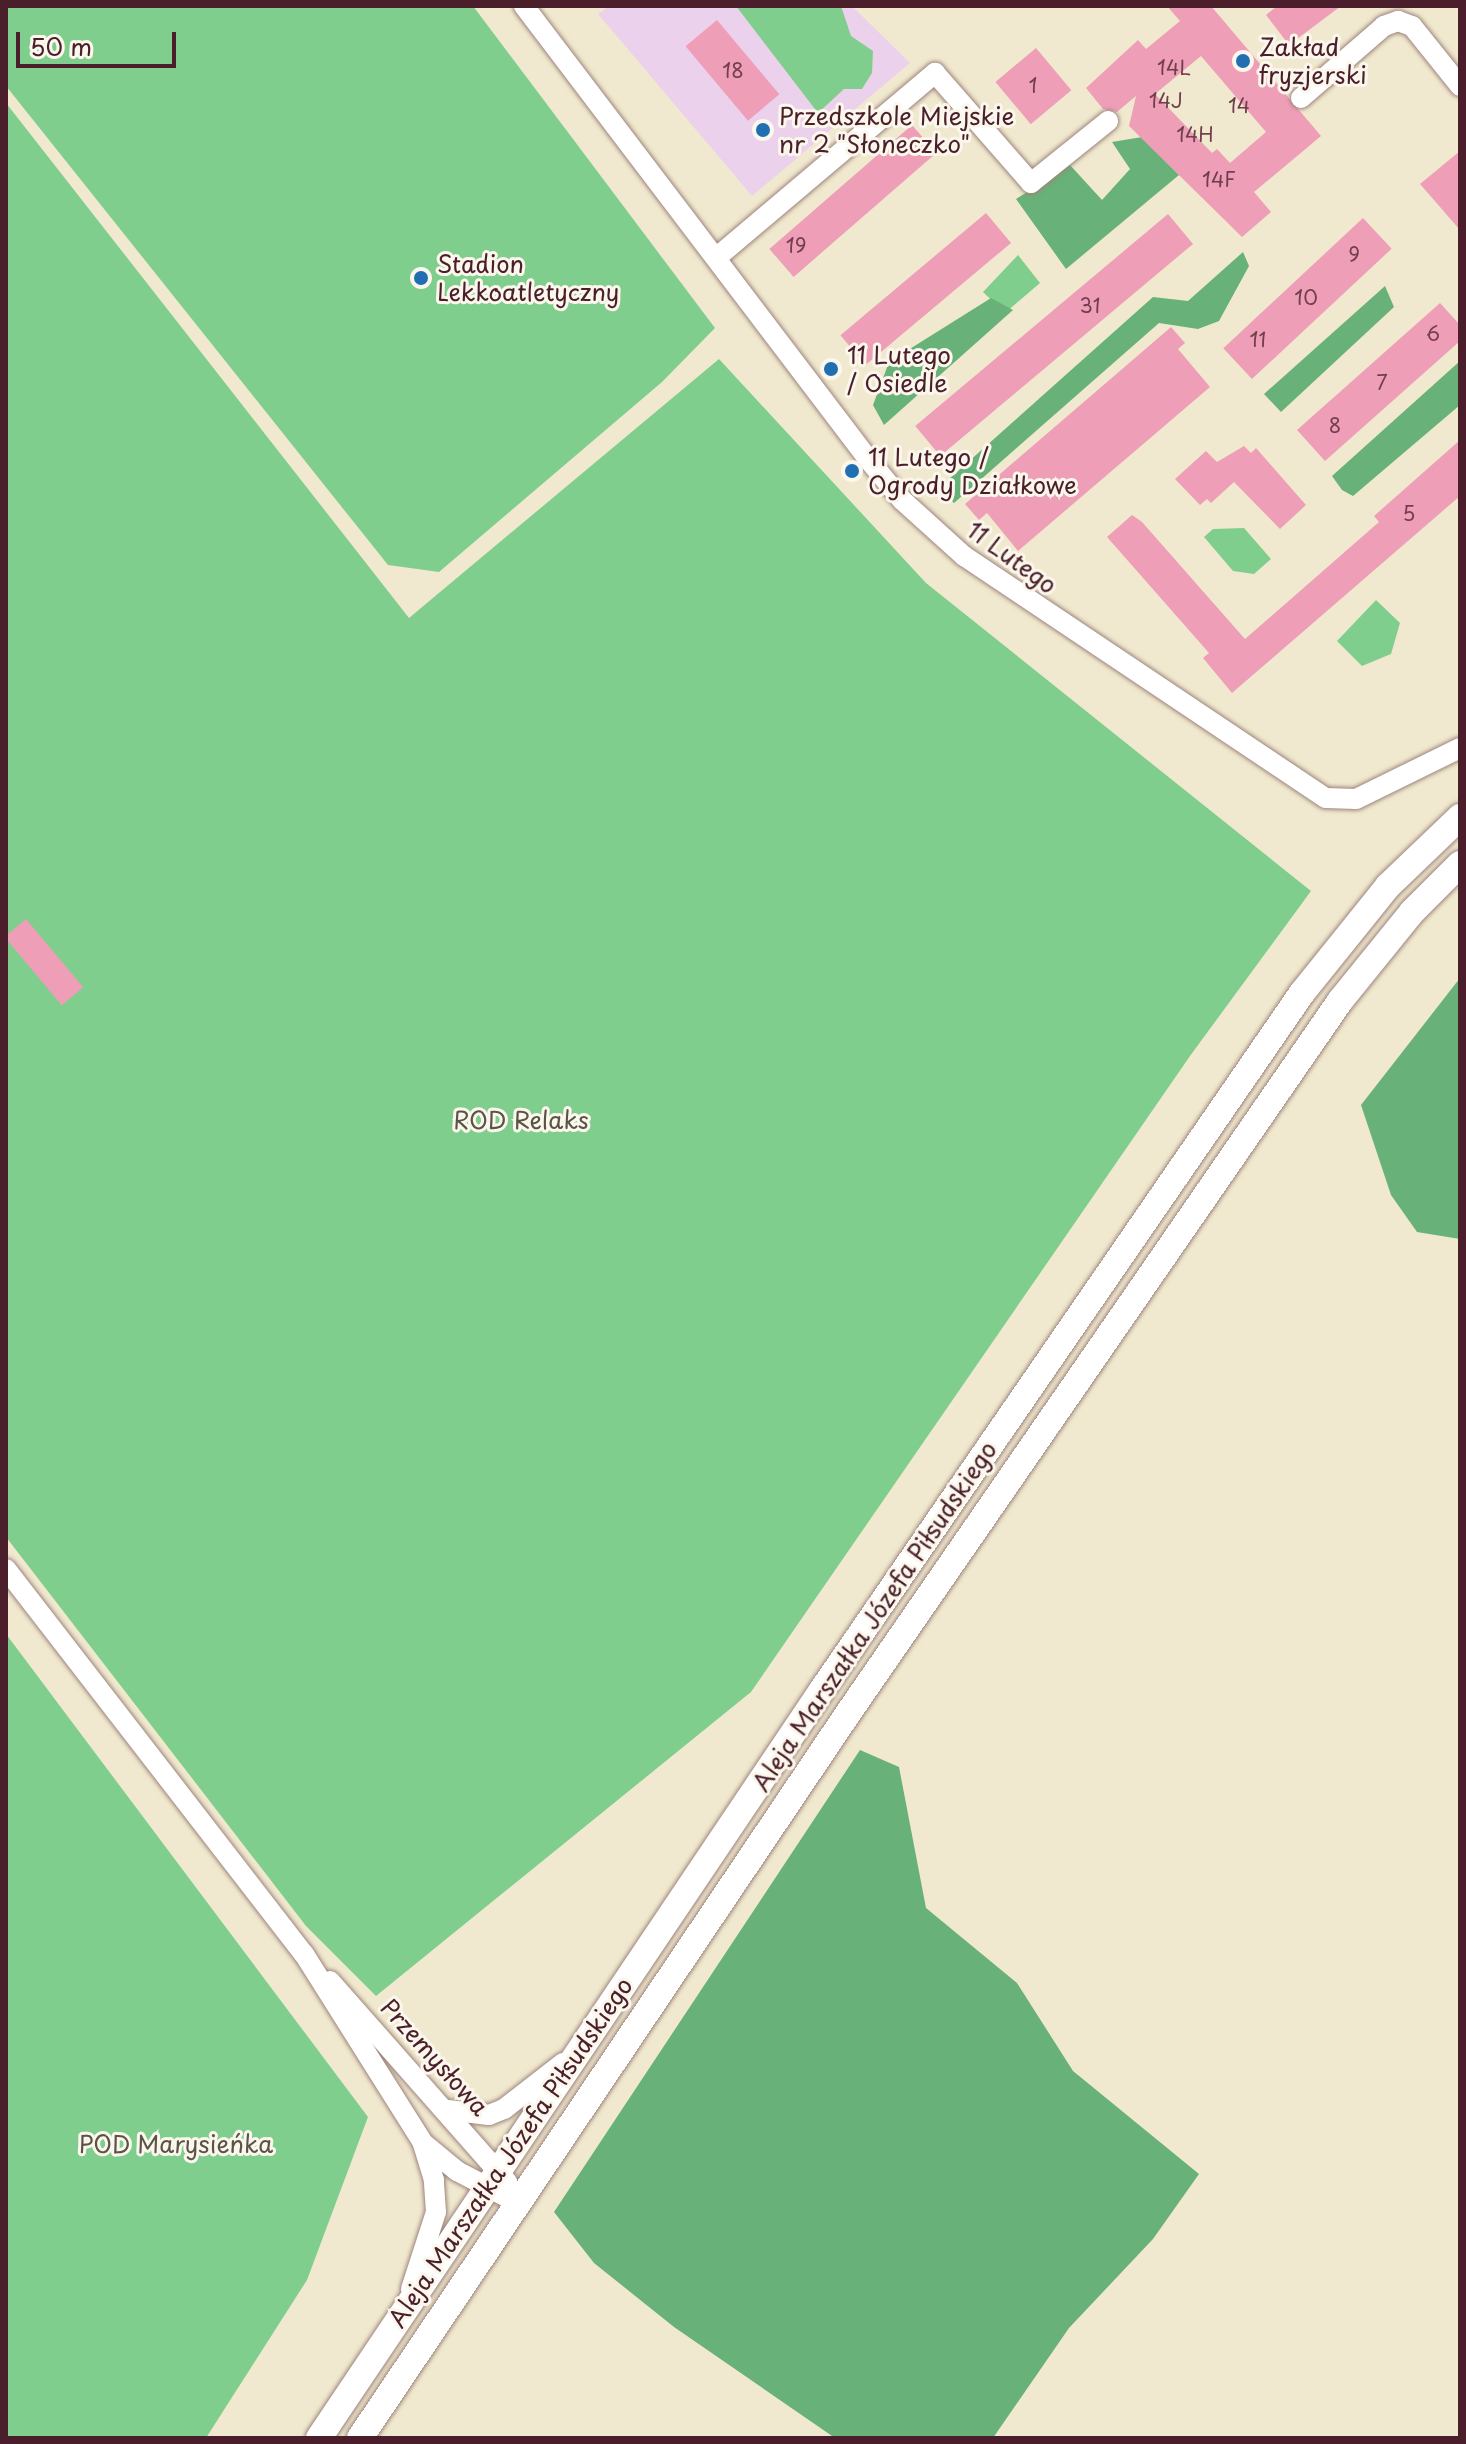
<!DOCTYPE html>
<html>
<head>
<meta charset="utf-8">
<style>
	body { margin:0 }
	#map { position:relative; width:1466px; height:2444px; overflow:hidden; background:#f1e9cf; font-family:"Playpen Sans",sans-serif }
	div>[style] { position:absolute }
	[style*='--x'] { left:calc(var(--x)*1px); top:calc(var(--y)*1px); width:calc(var(--w)*1px); rotate:calc(var(--a)*1deg) }
	.built>* { inset:0; background:#ebd1eb }
	.green>* { inset:0; background:#80ce8d }
	.forest>* { inset:0; background:#68b178 }
	.building>* { inset:0; background:#ef9eb7; transform-origin:0 0 }
	.roads { filter:drop-shadow(0 0 2px #9e847d) drop-shadow(0 0 2px #9e847d) }
	.minor>* { height:20px; margin:-10px; padding:0 10px; transform-origin:10px; border-radius:10px; background:#fff }
	.major>* { height:26px; margin:-13px; padding:0 13px; transform-origin:13px; border-radius:13px; background:#fff }
	.dots>* { width:22px; height:22px; translate:-50% -50%; box-sizing:border-box; border:4px solid #fbf7ec; border-radius:50% }
	span { translate:-50% -50%; white-space:nowrap; text-align:center; line-height:1.15; -webkit-text-stroke:6px #fbf7ec; paint-order:stroke }
	.number-label { font-size:20px; color:#733f4e }
	.number-label span { -webkit-text-stroke-width:0 }
	.poi-label { font-size:24px; color:#4a1f2b }
	.left { translate:0 -50%; text-align:left }
	.street-label { font-size:24px; color:#4a1f2b }
	.park-label { font-size:24px; color:#5a5448 }
	.frame { position:absolute; inset:0; border:8px solid #4a1f2b; pointer-events:none }
	.scale { position:absolute; left:16px; top:32px; width:160px; height:36px; box-sizing:border-box; border:4px solid #4a1f2b; border-top:0; padding-left:10px; font-size:24px; line-height:28px; white-space:nowrap; color:#4a1f2b; -webkit-text-stroke:6px #fbf7ec; paint-order:stroke }
</style>
</head>
<body>
<div id="map">
	<div class="built">
		<i style="clip-path:polygon(609px 6px,852px 6px,910px 63px,752px 196px,598px 14px)"></i>
	</div>
	<div class="green">
		<i style="clip-path:polygon(6px 6px,473px 6px,715px 328px,662px 382px,439px 572px,388px 565px,6px 86px)"></i>
		<i style="clip-path:polygon(736px 6px,841px 6px,851px 36px,873px 51px,872px 73px,862px 89px,844px 89px,818px 113px)"></i>
		<i style="clip-path:polygon(6px 103px,409px 618px,719px 359px,926px 583px,1311px 891px,1190px 1056px,751px 1692px,376px 1996px,306px 1926px,6px 1537px)"></i>
		<i style="clip-path:polygon(1018px 255px,1040px 283px,1005px 313px,983px 292px)"></i>
		<i style="clip-path:polygon(1244px 528px,1271px 559px,1254px 574px,1233px 571px,1204px 537px,1213px 529px)"></i>
		<i style="clip-path:polygon(1376px 600px,1400px 623px,1391px 654px,1362px 666px,1337px 641px)"></i>
		<i style="clip-path:polygon(6px 1634px,368px 2117px,307px 2280px,206px 2438px,6px 2438px)"></i>
	</div>
	<div class="forest">
		<i style="clip-path:polygon(1142px 137px,1179px 175px,1066px 269px,1016px 199px,1070px 165px,1102px 200px,1130px 169px,1112px 142px)"></i>
		<i style="clip-path:polygon(1243px 252px,1249px 266px,1219px 321px,1198px 329px,1159px 323px,954px 503px,939px 488px,1153px 297px,1188px 301px)"></i>
		<i style="clip-path:polygon(1385px 286px,1394px 307px,1281px 412px,1264px 394px)"></i>
		<i style="clip-path:polygon(991px 298px,1013px 310px,884px 425px,873px 405px,889px 362px)"></i>
		<i style="clip-path:polygon(1460px 361px,1460px 405px,1353px 496px,1342px 490px,1332px 476px)"></i>
		<i style="clip-path:polygon(1460px 978px,1460px 1239px,1417px 1232px,1391px 1195px,1361px 1105px)"></i>
		<i style="clip-path:polygon(860px 1750px,899px 1767px,926px 1908px,1017px 1983px,1073px 2071px,1199px 2174px,1153px 2239px,1069px 2328px,993px 2438px,835px 2438px,674px 2327px,594px 2263px,554px 2212px)"></i>
	</div>
	<div class="building">
		<i style="clip-path:polygon(evenodd,1167px 6px,1211px 6px,1321px 136px,1254px 192px,1271px 212px,1242px 237px,1129px 126px,1136px 96px,1117px 112px,1103px 109px,1086px 88px,1138px 40px,1146px 49px,1180px 21px,1167px 6px,1201px 56px,1266px 132px,1230px 163px,1217px 149px,1212px 153px,1155px 94px,1201px 56px)"></i>
		<i style="clip-path:polygon(1277px 6px,1341px 6px,1289px 45px,1266px 15px)"></i>
		<i style="left:717px;top:20px;width:97px;height:41px;rotate:50deg"></i>
		<i style="left:1036px;top:48px;width:55px;height:53px;rotate:50deg"></i>
		<i style="left:912px;top:125px;width:37px;height:189px;rotate:49deg"></i>
		<i style="clip-path:polygon(1460px 151px,1460px 230px,1420px 184px)"></i>
		<i style="left:986px;top:213px;width:39px;height:190px;rotate:50deg"></i>
		<i style="left:1168px;top:214px;width:39px;height:330px;rotate:50deg"></i>
		<i style="left:1363px;top:218px;width:42px;height:191px;rotate:47deg"></i>
		<i style="clip-path:polygon(1440px 303px,1460px 325px,1460px 341px,1325px 461px,1297px 430px)"></i>
		<i style="clip-path:polygon(1171px 327px,1185px 343px,1178px 349px,1210px 387px,1018px 551px,987px 513px,979px 520px,965px 504px)"></i>
		<i style="clip-path:polygon(1460px 440px,1460px 496px,1232px 693px,1203px 658px,1209px 653px,1107px 537px,1132px 515px,1142px 522px,1245px 639px,1379px 522px,1374px 516px)"></i>
		<i style="clip-path:polygon(1244px 446px,1251px 453px,1256px 448px,1306px 505px,1280px 529px,1234px 482px,1211px 503px,1207px 499px,1200px 505px,1175px 479px,1206px 451px,1217px 462px)"></i>
		<i style="left:26px;top:919px;width:89px;height:28px;rotate:50deg"></i>
	</div>
	<div class="roads">
		<div class="minor">
			<i style="--x:524;--y:6;--w:569;--a:52.79"></i>
			<i style="--x:868;--y:459;--w:53;--a:50.3"></i>
			<i style="--x:902;--y:500;--w:84;--a:42.1"></i>
			<i style="--x:964;--y:556;--w:435;--a:33.8"></i>
			<i style="--x:1326;--y:798;--w:30;--a:2"></i>
			<i style="--x:1356;--y:799;--w:116;--a:-26.1"></i>
			<i style="--x:1301;--y:98;--w:110;--a:-40.9"></i>
			<i style="--x:1384;--y:26;--w:15;--a:-20"></i>
			<i style="--x:1398;--y:21;--w:15;--a:20"></i>
			<i style="--x:1412;--y:26;--w:77;--a:51.3"></i>
			<i style="--x:716;--y:258;--w:287;--a:-40.2"></i>
			<i style="--x:935;--y:73;--w:146;--a:48.9"></i>
			<i style="--x:1031;--y:183;--w:99;--a:-38.8"></i>
			<i style="--x:6;--y:1569;--w:487;--a:52.3"></i>
			<i style="--x:304;--y:1954;--w:223;--a:57.8"></i>
			<i style="--x:423;--y:2143;--w:44;--a:39.5"></i>
			<i style="--x:457;--y:2171;--w:69;--a:27.7"></i>
			<i style="--x:330;--y:1981;--w:268;--a:48.6"></i>
			<i style="--x:448;--y:2110;--w:41;--a:7"></i>
			<i style="--x:489;--y:2115;--w:16;--a:-22"></i>
			<i style="--x:504;--y:2109;--w:75;--a:-37.9"></i>
			<i style="--x:411;--y:2289;--w:81;--a:-72"></i>
			<i style="--x:436;--y:2212;--w:32;--a:-94"></i>
			<i style="--x:434;--y:2180;--w:39;--a:-107"></i>
		</div>
		<div class="major">
			<i style="--x:319;--y:2438;--w:901;--a:-56.08"></i>
			<i style="--x:822;--y:1690;--w:846;--a:-55.45"></i>
			<i style="--x:1302;--y:993;--w:137;--a:-51.2"></i>
			<i style="--x:1388;--y:886;--w:100;--a:-43.8"></i>
			<i style="--x:360;--y:2438;--w:875;--a:-56.04"></i>
			<i style="--x:849;--y:1712;--w:864;--a:-55.37"></i>
			<i style="--x:1340;--y:1001;--w:114;--a:-51"></i>
			<i style="--x:1412;--y:912;--w:68;--a:-45"></i>
		</div>
	</div>
	<div class="dots">
		<i style="left:1243px;top:61px;background:#1f6fb2"></i>
		<i style="left:763px;top:130px;background:#1f6fb2"></i>
		<i style="left:421px;top:278px;background:#1f6fb2"></i>
		<i style="left:831px;top:369px;background:#1f6fb2"></i>
		<i style="left:852px;top:471px;background:#1f6fb2"></i>
	</div>
	<div class="number-label">
		<span style="left:1174px;top:67px">14L</span>
		<span style="left:733px;top:70px">18</span>
		<span style="left:1033px;top:85px">1</span>
		<span style="left:1166px;top:100px">14J</span>
		<span style="left:1239px;top:105px">14</span>
		<span style="left:1195px;top:134px">14H</span>
		<span style="left:1219px;top:179px">14F</span>
		<span style="left:796px;top:245px">19</span>
		<span style="left:1354px;top:254px">9</span>
		<span style="left:1306px;top:297px">10</span>
		<span style="left:1090px;top:305px">31</span>
		<span style="left:1433px;top:333px">6</span>
		<span style="left:1258px;top:339px">11</span>
		<span style="left:1382px;top:382px">7</span>
		<span style="left:1335px;top:425px">8</span>
		<span style="left:1409px;top:513px">5</span>
	</div>
	<div class="poi-label">
		<span class="left" style="left:1259px;top:61px">Zakład<br>fryzjerski</span>
		<span class="left" style="left:779px;top:130px">Przedszkole Miejskie<br>nr 2 "Słoneczko"</span>
		<span class="left" style="left:437px;top:278px">Stadion<br>Lekkoatletyczny</span>
		<span class="left" style="left:847px;top:369px">11 Lutego<br>/ Osiedle</span>
		<span class="left" style="left:868px;top:471px">11 Lutego /<br>Ogrody Działkowe</span>
	</div>
	<div class="street-label">
		<span style="left:1012px;top:557px;rotate:36deg">11 Lutego</span>
		<span style="left:874px;top:1616px;rotate:-56deg">Aleja Marszałka Józefa Piłsudskiego</span>
		<span style="left:435px;top:2057px;rotate:48deg">Przemysłowa</span>
		<span style="left:510px;top:2152px;rotate:-56deg">Aleja Marszałka Józefa Piłsudskiego</span>
	</div>
	<div class="park-label">
		<span style="left:521px;top:1120px">ROD Relaks</span>
		<span style="left:176px;top:2144px">POD Marysieńka</span>
	</div>
	<div class="frame"></div>
	<div class="scale">50 m</div>
</div>
</body>
</html>
